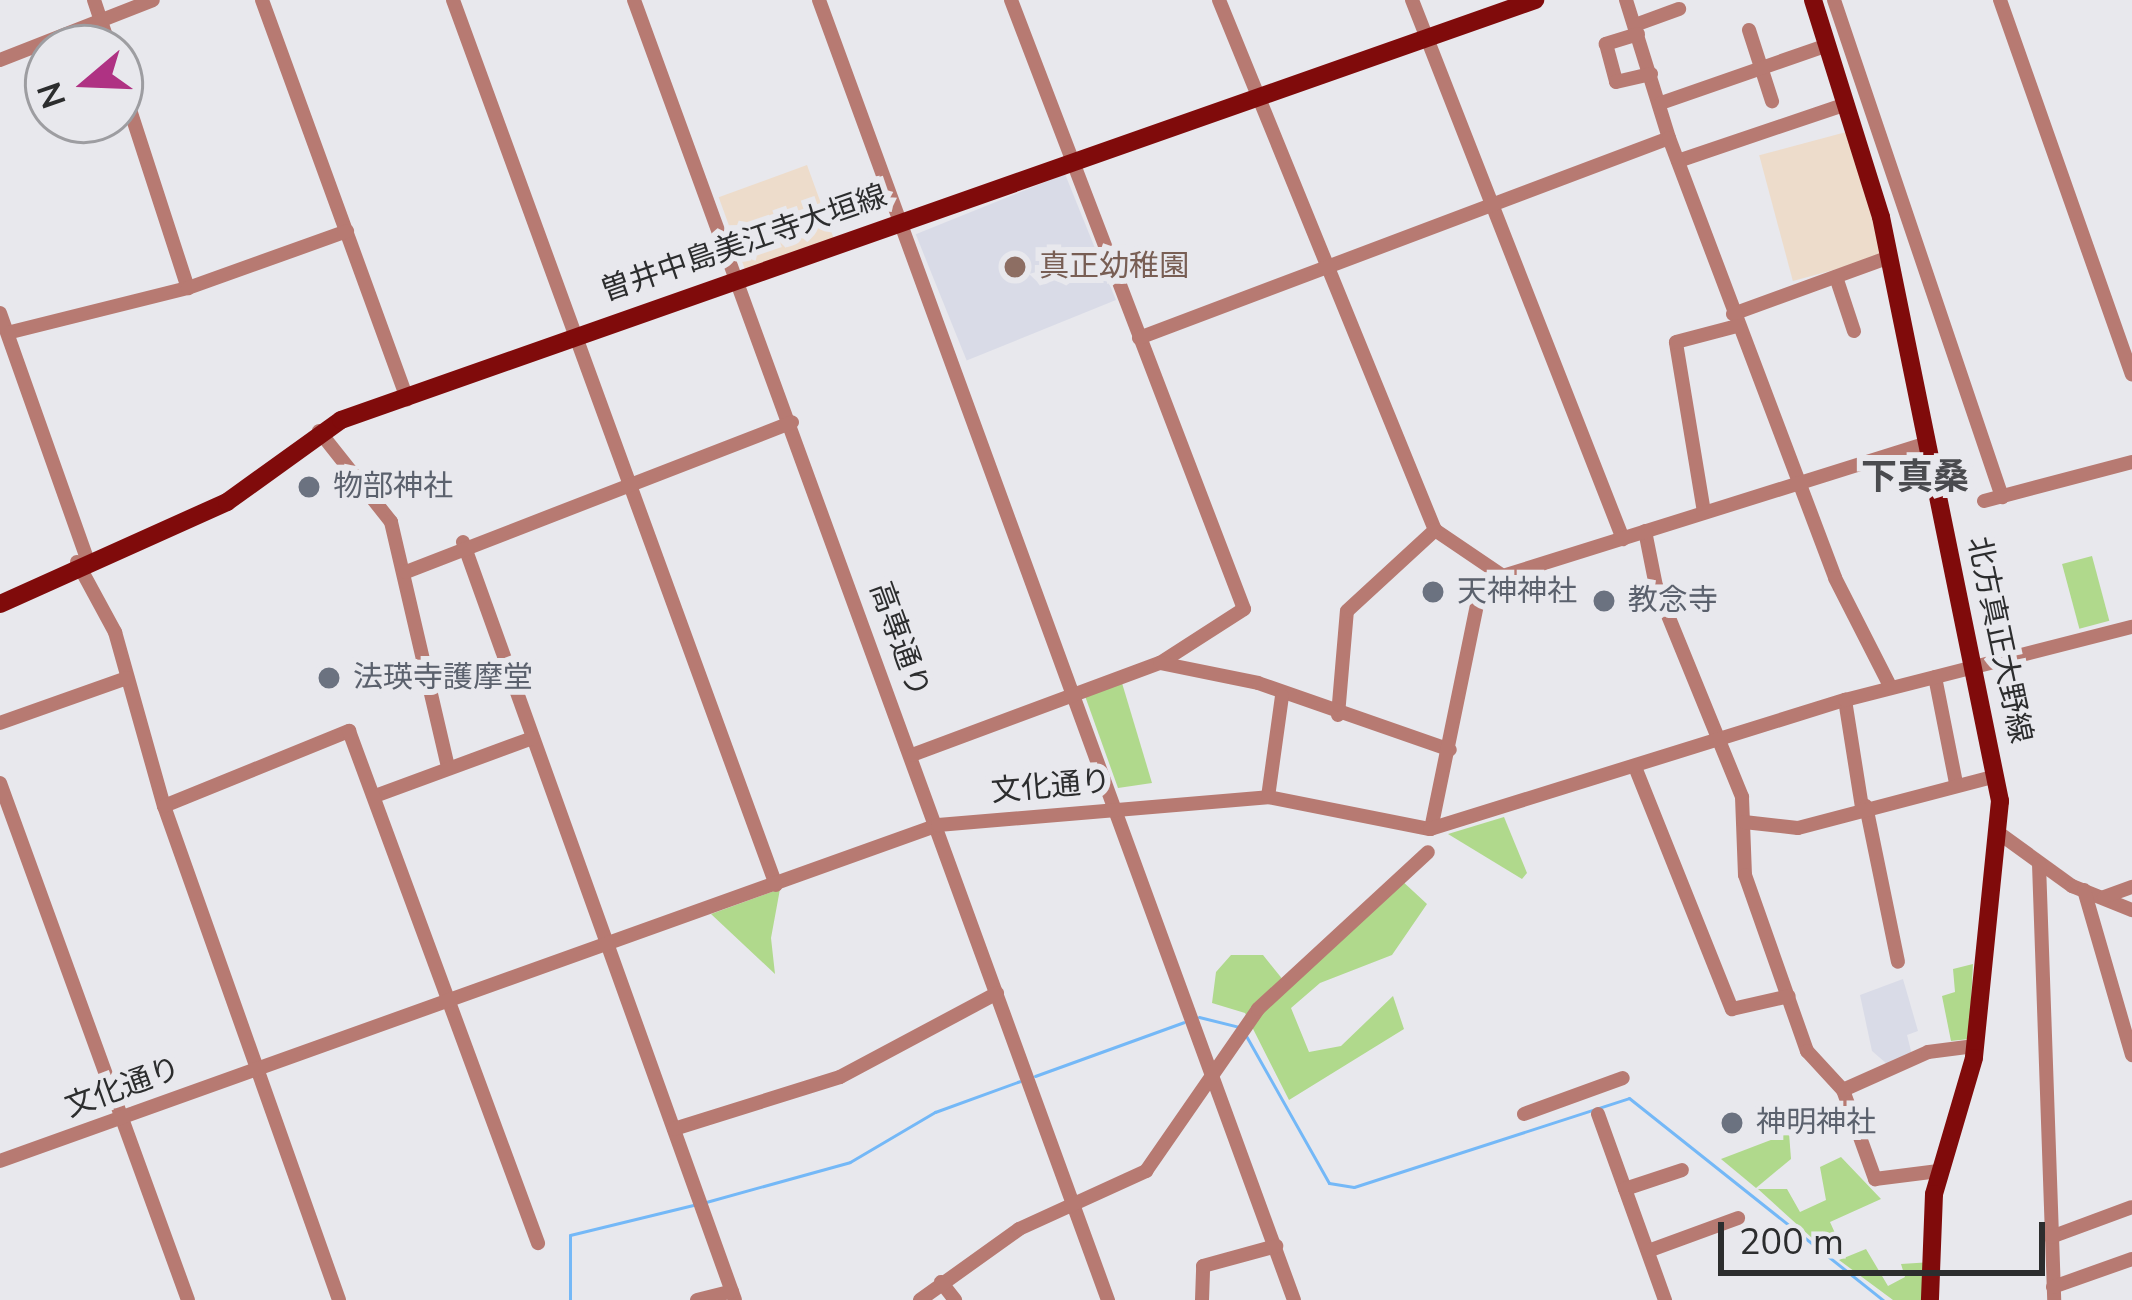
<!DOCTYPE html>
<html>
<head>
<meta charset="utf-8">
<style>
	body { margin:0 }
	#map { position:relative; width:2132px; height:1300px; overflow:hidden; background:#e8e8ed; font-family:"Nunito Sans","Noto Sans JP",sans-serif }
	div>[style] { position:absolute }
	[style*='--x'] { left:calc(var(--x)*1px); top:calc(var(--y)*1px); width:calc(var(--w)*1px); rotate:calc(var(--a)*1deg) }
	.built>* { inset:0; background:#d9dbe7; transform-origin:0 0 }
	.industrial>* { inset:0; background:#eddccb; transform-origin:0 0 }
	.green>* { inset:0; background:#b0d98c; transform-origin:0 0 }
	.stream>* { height:3px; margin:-1.5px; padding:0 1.5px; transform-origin:1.5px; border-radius:1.5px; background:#74b8f7 }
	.minor>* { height:14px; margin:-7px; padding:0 7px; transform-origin:7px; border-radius:7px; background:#b77a72 }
	.major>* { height:18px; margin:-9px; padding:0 9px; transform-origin:9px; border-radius:9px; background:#800b0b }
	.dots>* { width:33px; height:33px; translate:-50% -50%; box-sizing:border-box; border:6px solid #e8e8ed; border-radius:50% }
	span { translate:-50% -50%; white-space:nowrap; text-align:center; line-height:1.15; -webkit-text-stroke:12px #e8e8ed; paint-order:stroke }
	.street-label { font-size:30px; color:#2c2d2e }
	.education-label { font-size:30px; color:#785e54 }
	.left { translate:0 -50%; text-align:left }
	.worship-label { font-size:30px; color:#5b616d }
	.quarter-label { font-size:36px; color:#4a4b4f; font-weight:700 }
	.north { position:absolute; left:24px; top:24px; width:120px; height:120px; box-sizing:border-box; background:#e8e8ed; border:3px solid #9d9da1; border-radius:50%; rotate:251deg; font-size:33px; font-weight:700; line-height:48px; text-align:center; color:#2c2d2e }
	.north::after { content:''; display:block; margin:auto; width:42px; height:54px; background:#af3283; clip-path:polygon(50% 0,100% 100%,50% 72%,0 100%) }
	.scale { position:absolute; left:1718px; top:1222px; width:327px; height:54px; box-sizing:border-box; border:6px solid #2c2d2e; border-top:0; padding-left:15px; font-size:36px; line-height:42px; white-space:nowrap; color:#2c2d2e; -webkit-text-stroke:9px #e8e8ed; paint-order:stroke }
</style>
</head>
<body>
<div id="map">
	<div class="built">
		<i style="left:1065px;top:174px;width:136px;height:161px;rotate:68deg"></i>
		<i style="clip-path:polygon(1903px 979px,1918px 1031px,1907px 1035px,1912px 1055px,1887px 1064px,1872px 1051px,1860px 995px)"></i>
	</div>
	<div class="industrial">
		<i style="left:1850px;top:131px;width:130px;height:94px;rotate:75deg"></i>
		<i style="left:807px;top:165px;width:80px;height:94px;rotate:70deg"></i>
	</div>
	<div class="green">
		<i style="left:2092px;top:556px;width:67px;height:31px;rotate:75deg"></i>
		<i style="clip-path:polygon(1122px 683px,1152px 783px,1118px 788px,1085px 696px)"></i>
		<i style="clip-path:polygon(1504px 817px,1527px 873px,1522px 879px,1448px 834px)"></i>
		<i style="clip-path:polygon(1400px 879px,1427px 904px,1392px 955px,1320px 983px,1291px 1008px,1309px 1052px,1341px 1046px,1393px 996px,1404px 1029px,1289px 1100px,1245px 1013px,1212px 1003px,1216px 972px,1231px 955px,1263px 955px,1288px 986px)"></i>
		<i style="clip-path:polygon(780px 889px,771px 938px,775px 974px,711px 914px)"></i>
		<i style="clip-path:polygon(1973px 964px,1969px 1039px,1951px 1041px,1942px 996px,1955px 992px,1953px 969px)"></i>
		<i style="clip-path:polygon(1789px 1133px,1791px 1159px,1756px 1188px,1721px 1159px)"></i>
		<i style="clip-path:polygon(1841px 1157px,1881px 1199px,1830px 1222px,1839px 1242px,1822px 1247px,1758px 1189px,1787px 1189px,1800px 1212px,1826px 1200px,1820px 1167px)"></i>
		<i style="clip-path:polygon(1866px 1249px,1888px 1286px,1905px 1277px,1901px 1264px,1932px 1262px,1921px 1300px,1893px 1300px,1839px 1260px)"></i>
	</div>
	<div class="stream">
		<i style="--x:1199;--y:1017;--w:41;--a:14"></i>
		<i style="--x:1245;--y:1034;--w:171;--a:60.6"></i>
		<i style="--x:1329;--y:1183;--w:25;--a:9"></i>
		<i style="--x:1354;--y:1187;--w:289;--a:-17.9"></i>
		<i style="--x:1629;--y:1098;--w:325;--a:38.5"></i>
		<i style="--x:1035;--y:1076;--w:158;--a:-19.9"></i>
		<i style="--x:706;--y:1202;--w:149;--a:-15.5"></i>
		<i style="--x:850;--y:1162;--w:99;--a:-30.5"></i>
		<i style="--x:935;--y:1112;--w:90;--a:-20"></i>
		<i style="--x:570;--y:1300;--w:65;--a:-90"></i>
		<i style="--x:570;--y:1235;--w:131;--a:-13.7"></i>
	</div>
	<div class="minor">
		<i style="--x:94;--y:0;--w:51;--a:71.6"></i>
		<i style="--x:262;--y:0;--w:425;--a:70"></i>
		<i style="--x:453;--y:0;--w:942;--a:69.95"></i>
		<i style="--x:634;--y:0;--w:1384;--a:69.97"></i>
		<i style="--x:819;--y:0;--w:1384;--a:69.93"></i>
		<i style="--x:1011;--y:0;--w:652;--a:69.06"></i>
		<i style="--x:1244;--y:609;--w:100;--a:147.3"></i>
		<i style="--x:1219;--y:0;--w:572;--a:67.83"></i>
		<i style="--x:1435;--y:530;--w:82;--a:34.1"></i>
		<i style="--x:1412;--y:0;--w:579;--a:68.62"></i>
		<i style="--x:1626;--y:0;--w:145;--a:72.7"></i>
		<i style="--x:1834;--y:0;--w:525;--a:71.32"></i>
		<i style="--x:2000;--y:0;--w:397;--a:70.6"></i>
		<i style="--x:1635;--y:25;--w:47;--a:-20"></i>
		<i style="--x:1749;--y:30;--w:75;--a:72.1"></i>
		<i style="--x:1638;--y:34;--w:34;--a:163"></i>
		<i style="--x:1606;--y:44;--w:39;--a:75"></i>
		<i style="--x:1616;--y:82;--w:36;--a:-13"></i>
		<i style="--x:0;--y:60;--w:164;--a:-21.4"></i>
		<i style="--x:120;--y:79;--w:220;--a:72"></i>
		<i style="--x:1661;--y:103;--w:177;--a:-19.2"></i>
		<i style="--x:1678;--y:161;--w:177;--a:-18.7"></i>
		<i style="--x:1836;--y:277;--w:57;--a:71.6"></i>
		<i style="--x:0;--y:313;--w:258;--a:70.5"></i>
		<i style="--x:1733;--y:314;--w:167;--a:-20"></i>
		<i style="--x:11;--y:332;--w:182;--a:-14"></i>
		<i style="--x:188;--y:288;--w:169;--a:-19.7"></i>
		<i style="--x:1139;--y:338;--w:566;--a:-20.67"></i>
		<i style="--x:1669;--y:138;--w:470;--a:69.3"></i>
		<i style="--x:1835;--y:578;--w:123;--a:63"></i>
		<i style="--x:319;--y:431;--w:116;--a:51.6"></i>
		<i style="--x:391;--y:522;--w:251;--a:76.9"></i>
		<i style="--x:1984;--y:501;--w:153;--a:-14.8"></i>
		<i style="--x:1704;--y:512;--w:172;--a:-99.4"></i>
		<i style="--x:1676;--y:342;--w:63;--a:-14.7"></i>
		<i style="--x:1645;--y:531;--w:56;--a:78.7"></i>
		<i style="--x:1656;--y:586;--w:228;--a:67.8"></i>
		<i style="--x:1742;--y:797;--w:78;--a:87.8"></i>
		<i style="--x:1745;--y:875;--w:187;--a:70.6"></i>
		<i style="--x:1807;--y:1051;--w:53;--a:47.3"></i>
		<i style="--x:1843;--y:1090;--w:95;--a:70.2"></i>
		<i style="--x:1875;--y:1179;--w:64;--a:-7.2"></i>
		<i style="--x:463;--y:542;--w:805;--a:70.26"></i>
		<i style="--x:77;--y:562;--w:80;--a:61.5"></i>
		<i style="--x:115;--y:632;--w:181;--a:74.3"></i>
		<i style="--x:164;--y:806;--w:524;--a:70.49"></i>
		<i style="--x:406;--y:572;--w:414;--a:-21.2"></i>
		<i style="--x:1935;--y:677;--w:108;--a:78.8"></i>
		<i style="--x:1845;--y:700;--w:108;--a:81"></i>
		<i style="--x:1338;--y:715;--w:104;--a:-85.1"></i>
		<i style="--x:1347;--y:611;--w:120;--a:-42.6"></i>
		<i style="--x:0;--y:723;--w:135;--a:-19.5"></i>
		<i style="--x:912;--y:755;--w:265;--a:-20.4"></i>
		<i style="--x:1160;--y:663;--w:100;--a:11.5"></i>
		<i style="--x:1258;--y:683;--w:203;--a:19.2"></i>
		<i style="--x:1635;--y:767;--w:261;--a:68.2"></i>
		<i style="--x:1732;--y:1009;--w:58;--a:-12.8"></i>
		<i style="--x:0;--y:783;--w:550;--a:70.02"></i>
		<i style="--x:375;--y:796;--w:168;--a:-20.2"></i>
		<i style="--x:1268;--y:797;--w:102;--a:-82.1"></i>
		<i style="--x:164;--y:806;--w:200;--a:-22.1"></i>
		<i style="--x:349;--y:731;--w:546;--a:69.74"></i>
		<i style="--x:1866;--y:806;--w:159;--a:78.4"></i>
		<i style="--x:1744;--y:822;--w:54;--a:6.3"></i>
		<i style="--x:1798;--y:828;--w:205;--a:-14.7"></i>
		<i style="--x:1431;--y:829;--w:230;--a:-78.4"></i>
		<i style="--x:1477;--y:604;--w:38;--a:-47"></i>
		<i style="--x:1503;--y:576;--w:445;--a:-17.4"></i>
		<i style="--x:1996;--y:831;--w:94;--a:35.9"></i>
		<i style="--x:2072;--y:886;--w:65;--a:21.8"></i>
		<i style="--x:2039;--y:864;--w:436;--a:88"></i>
		<i style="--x:2084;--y:890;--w:172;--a:73.8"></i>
		<i style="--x:2104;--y:897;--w:30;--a:-20"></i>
		<i style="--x:1843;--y:1090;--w:93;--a:-24.1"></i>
		<i style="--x:1928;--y:1052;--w:47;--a:-7.3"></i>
		<i style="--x:1524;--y:1114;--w:105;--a:-20"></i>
		<i style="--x:1598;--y:1114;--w:198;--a:70.2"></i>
		<i style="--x:674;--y:1129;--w:174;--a:-17.4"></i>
		<i style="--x:840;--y:1077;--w:178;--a:-28.1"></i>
		<i style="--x:0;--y:1161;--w:996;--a:-19.71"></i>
		<i style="--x:938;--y:825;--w:331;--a:-4.8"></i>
		<i style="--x:1268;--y:797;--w:165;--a:11.2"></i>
		<i style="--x:1430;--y:829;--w:435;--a:-17.3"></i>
		<i style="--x:1845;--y:700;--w:296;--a:-14.3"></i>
		<i style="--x:1625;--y:1189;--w:60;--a:-18.4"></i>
		<i style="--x:2051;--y:1237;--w:86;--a:-20.3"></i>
		<i style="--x:1648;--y:1251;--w:96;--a:-20.1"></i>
		<i style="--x:941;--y:1282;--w:23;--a:52"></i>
		<i style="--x:2053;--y:1287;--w:84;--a:-19.5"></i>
		<i style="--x:697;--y:1300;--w:36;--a:-14"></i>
		<i style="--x:920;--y:1300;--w:122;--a:-35.6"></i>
		<i style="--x:1019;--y:1229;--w:140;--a:-24.5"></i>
		<i style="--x:1146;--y:1171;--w:197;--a:-55.3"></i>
		<i style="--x:1258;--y:1009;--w:231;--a:-42.7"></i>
		<i style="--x:1202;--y:1300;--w:34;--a:-88"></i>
		<i style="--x:1203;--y:1266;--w:76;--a:-15.3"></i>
	</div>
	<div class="major">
		<i style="--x:1813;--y:0;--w:227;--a:72.6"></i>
		<i style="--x:1881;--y:217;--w:596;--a:78.48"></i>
		<i style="--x:2000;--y:801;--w:258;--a:95.8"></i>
		<i style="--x:1974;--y:1058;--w:142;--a:106.4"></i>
		<i style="--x:1934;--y:1194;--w:106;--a:92.2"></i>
		<i style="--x:0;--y:604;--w:249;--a:-24.2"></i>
		<i style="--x:227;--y:502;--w:140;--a:-35.7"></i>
		<i style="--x:341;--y:420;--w:1266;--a:-19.38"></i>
	</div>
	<div class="dots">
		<i style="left:1015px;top:267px;background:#8d6e63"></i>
		<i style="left:309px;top:487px;background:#6b7280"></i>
		<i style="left:1433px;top:592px;background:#6b7280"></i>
		<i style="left:1604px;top:601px;background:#6b7280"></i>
		<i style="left:329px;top:678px;background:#6b7280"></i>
		<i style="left:1732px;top:1123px;background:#6b7280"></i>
	</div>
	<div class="street-label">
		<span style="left:744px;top:244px;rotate:-19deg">曽井中島美江寺大垣線</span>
		<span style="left:899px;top:640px;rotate:70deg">高専通り</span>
		<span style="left:1999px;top:640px;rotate:78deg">北方真正大野線</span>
		<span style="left:1051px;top:787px;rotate:-5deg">文化通り</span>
		<span style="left:123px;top:1088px;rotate:-20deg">文化通り</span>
	</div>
	<div class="education-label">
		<span class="left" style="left:1039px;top:267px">真正幼稚園</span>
	</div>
	<div class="worship-label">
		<span class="left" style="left:333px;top:487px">物部神社</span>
		<span class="left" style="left:1457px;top:592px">天神神社</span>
		<span class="left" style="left:1628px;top:601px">教念寺</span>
		<span class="left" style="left:353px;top:678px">法瑛寺護摩堂</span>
		<span class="left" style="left:1756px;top:1123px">神明神社</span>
	</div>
	<div class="quarter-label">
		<span style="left:1915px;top:478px">下真桑</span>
	</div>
	<div class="north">N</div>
	<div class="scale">200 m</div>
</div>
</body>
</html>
